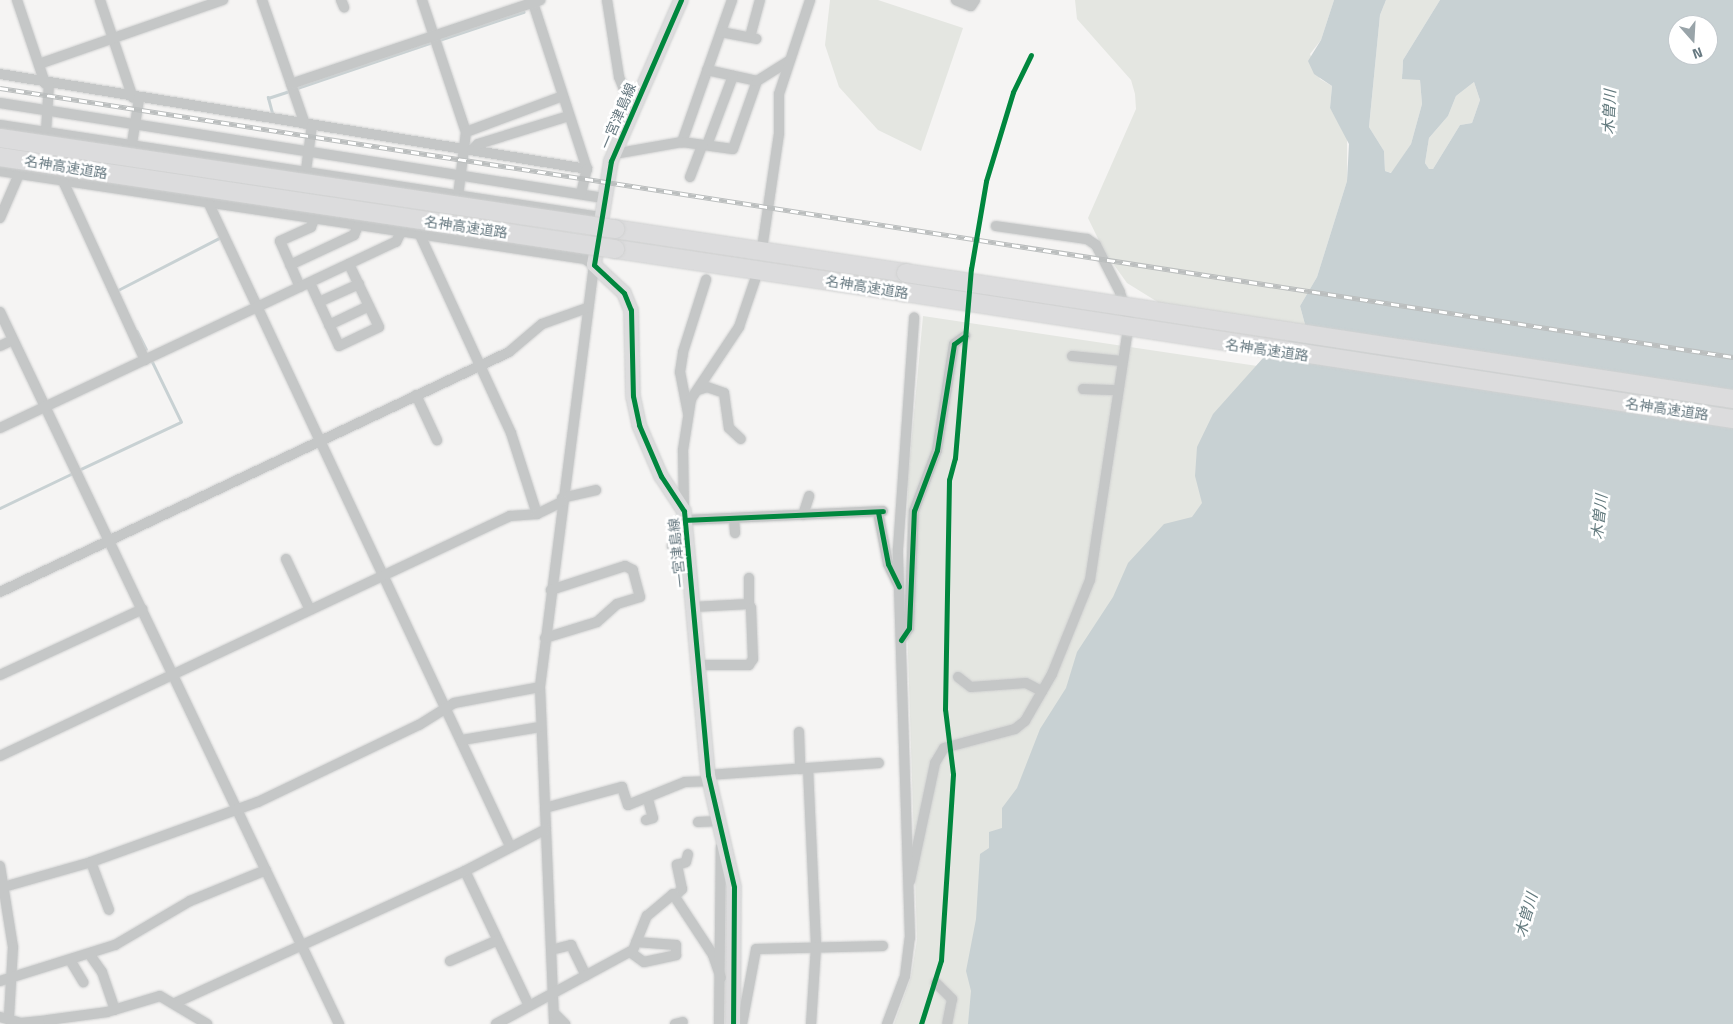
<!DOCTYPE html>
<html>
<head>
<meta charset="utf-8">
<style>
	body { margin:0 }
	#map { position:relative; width:1733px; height:1024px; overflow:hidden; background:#f5f4f3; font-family:"Titillium Web","Noto Sans JP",sans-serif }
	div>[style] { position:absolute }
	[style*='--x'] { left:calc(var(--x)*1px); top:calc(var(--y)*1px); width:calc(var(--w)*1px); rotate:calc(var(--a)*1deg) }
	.green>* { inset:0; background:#e4e6e1 }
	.water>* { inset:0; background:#c8d1d3 }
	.stream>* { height:2.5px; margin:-1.25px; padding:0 1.25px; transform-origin:1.25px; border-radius:1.25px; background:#c8d1d3 }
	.roads { filter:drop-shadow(0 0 1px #d0d1d1) drop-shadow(0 0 1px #d0d1d1) }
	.street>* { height:10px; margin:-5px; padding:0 5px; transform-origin:5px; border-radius:5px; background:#c5c7c7 }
	.secondary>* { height:14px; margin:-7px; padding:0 7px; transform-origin:7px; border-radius:7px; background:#dcdcdd }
	.highway>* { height:18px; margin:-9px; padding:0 9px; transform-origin:9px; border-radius:9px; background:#dcdcdd }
	.rail>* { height:4.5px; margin-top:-2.25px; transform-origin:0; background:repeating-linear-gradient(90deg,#fff 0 8px,#bbbebe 0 16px); box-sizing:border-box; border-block:1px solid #bbbebe }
	.bridges { filter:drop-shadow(0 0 1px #d0d1d1) drop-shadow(0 0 1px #d0d1d1) }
	.highway-bridge>* { height:18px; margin:-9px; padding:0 9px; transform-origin:9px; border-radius:9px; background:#dcdcdd }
	.cycleway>* { height:5px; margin:-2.5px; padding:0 2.5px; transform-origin:2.5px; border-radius:2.5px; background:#00873e }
	span { translate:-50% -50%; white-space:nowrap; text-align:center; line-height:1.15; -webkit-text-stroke:5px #fff; paint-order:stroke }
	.street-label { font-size:14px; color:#677981 }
	.water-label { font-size:15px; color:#637a7e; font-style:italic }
	.north { position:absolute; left:1668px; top:15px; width:50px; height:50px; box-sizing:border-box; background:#fff; border:1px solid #c2c9cd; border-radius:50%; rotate:161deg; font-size:14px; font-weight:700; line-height:20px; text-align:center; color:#677981 }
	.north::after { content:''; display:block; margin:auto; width:18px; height:22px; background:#99a4a9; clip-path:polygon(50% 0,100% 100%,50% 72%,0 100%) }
</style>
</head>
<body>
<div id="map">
	<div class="green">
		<i style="clip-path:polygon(830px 0,878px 0,963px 28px,921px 151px,878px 130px,839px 87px,825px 45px)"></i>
		<i style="clip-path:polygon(1075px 0,1334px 0,1321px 40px,1310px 54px,1320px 79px,1332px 86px,1330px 108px,1347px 136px,1347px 181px,1317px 277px,1300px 306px,1306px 328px,1169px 309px,1127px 283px,1104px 251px,1088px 218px,1136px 109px,1135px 94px,1131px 80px,1077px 19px)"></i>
		<i style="clip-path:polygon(1386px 0,1440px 0,1403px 60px,1402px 74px,1420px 80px,1422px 104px,1411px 144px,1392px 173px,1385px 171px,1384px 151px,1369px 127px,1380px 15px)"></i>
		<i style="clip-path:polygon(1474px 82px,1480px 100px,1472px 123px,1460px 125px,1433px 169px,1429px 169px,1425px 163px,1429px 138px,1448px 116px,1456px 96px)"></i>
		<i style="clip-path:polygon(923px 316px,1264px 367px,1212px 489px,1021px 780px,1004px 822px,970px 1024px,894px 1024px,911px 977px,917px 939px,906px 589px,908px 478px)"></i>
	</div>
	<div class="water">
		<i style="clip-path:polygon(evenodd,1334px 0,1386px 0,1380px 15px,1369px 127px,1384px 151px,1385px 171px,1391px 173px,1411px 144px,1422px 104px,1420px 80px,1402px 79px,1403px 60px,1440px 0,1733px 0,1733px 1024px,968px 1024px,971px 991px,966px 971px,976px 919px,980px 854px,989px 848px,989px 832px,1002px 828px,1002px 808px,1017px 788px,1040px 729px,1066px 688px,1077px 652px,1113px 597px,1128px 563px,1164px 524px,1192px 517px,1202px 503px,1195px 476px,1197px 447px,1213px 414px,1263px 358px,1306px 328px,1300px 306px,1317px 277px,1347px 181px,1349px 144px,1330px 108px,1332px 86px,1314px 74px,1308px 61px,1321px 40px,1334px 0,1678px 25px,1708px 25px,1708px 55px,1678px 55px,1678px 25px,1334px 0,1474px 82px,1480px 100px,1472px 123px,1460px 125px,1433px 169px,1429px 169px,1425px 163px,1429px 138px,1448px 116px,1456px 96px,1474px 82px)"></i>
	</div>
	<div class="stream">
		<i style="--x:439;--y:40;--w:89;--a:-18.4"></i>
		<i style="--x:297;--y:88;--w:140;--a:-18.7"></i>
		<i style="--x:272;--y:113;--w:16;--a:-105"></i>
		<i style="--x:268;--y:98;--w:23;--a:-18"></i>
		<i style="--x:118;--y:290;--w:114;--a:-27.2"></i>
		<i style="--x:137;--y:331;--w:20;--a:63"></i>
		<i style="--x:81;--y:469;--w:110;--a:-25.2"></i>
		<i style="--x:181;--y:422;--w:69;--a:-115.8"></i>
		<i style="--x:0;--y:508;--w:81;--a:-25.6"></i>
	</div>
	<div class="roads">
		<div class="street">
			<i style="--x:17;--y:0;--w:88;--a:71.4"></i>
			<i style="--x:100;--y:0;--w:103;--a:71.4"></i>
			<i style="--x:262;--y:0;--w:131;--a:70.9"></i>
			<i style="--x:341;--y:0;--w:8;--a:67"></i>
			<i style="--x:422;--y:0;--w:139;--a:71.6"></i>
			<i style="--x:466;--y:132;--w:64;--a:97.1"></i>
			<i style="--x:607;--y:0;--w:78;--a:81.1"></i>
			<i style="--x:619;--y:77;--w:35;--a:68"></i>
			<i style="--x:732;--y:0;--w:151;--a:109.4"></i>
			<i style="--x:682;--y:142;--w:51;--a:7.8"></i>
			<i style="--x:733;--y:149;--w:72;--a:-70.6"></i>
			<i style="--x:956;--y:0;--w:16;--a:22"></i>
			<i style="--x:971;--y:6;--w:7;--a:-56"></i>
			<i style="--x:721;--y:32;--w:36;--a:11"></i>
			<i style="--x:750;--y:37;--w:38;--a:-75"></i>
			<i style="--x:39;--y:64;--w:195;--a:-19.2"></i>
			<i style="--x:707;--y:70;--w:51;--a:12.4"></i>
			<i style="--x:757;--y:81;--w:38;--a:-32"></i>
			<i style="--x:0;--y:74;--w:595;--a:9.19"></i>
			<i style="--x:587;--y:169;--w:171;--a:-108"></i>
			<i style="--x:534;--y:6;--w:6;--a:-72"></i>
			<i style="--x:291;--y:84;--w:263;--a:-18.6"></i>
			<i style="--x:0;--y:103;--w:611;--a:8.94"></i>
			<i style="--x:0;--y:125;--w:607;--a:8.72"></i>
			<i style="--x:46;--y:132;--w:49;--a:-86.5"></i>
			<i style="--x:466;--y:132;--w:103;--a:-20.4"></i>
			<i style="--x:707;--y:145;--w:74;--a:-69.4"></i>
			<i style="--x:131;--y:150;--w:52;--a:-81.1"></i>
			<i style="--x:472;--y:150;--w:8;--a:-45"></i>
			<i style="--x:478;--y:144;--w:95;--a:-17.1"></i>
			<i style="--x:614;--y:154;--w:69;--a:-10"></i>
			<i style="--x:0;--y:171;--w:592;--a:8.55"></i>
			<i style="--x:585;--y:259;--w:11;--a:34"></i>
			<i style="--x:594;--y:265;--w:425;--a:97.3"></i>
			<i style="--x:540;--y:687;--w:337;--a:87.6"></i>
			<i style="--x:690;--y:177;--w:34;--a:-69"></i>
			<i style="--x:305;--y:178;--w:53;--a:-82.5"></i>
			<i style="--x:63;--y:181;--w:197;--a:65.4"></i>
			<i style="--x:581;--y:194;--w:26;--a:-77"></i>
			<i style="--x:209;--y:204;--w:709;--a:64.88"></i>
			<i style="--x:0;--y:218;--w:48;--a:-66.6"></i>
			<i style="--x:420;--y:235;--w:218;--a:65.3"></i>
			<i style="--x:511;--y:433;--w:85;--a:72.2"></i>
			<i style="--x:763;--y:242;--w:110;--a:-81.6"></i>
			<i style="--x:779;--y:133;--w:39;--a:-90"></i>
			<i style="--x:779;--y:94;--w:99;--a:-71.7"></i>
			<i style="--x:290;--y:265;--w:71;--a:-25.1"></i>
			<i style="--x:354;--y:235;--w:10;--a:-66"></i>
			<i style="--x:310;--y:283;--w:69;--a:65.3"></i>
			<i style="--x:339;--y:346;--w:44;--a:-25.4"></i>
			<i style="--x:379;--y:327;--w:70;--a:-115.5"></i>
			<i style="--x:300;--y:287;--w:50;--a:-113.5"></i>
			<i style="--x:280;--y:241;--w:34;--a:-24"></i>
			<i style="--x:311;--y:227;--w:9;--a:-69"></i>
			<i style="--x:319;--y:302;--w:44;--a:-24.2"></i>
			<i style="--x:0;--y:312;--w:789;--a:64.54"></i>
			<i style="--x:329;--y:325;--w:44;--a:-25.4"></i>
			<i style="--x:0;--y:346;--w:14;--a:-25"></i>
			<i style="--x:1072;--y:356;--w:50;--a:5.7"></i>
			<i style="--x:1083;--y:389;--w:34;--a:2"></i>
			<i style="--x:698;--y:390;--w:9;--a:-18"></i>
			<i style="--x:707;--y:387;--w:18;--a:19"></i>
			<i style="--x:724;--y:393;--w:35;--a:82"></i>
			<i style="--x:729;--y:428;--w:16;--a:43"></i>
			<i style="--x:416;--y:395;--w:50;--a:65"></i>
			<i style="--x:688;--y:413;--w:42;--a:-101"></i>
			<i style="--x:680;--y:372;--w:20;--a:-81"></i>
			<i style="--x:683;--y:352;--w:76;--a:-72.3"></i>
			<i style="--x:0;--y:428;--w:438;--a:-25.2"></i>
			<i style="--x:396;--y:242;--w:11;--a:-63"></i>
			<i style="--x:562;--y:498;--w:35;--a:-13"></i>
			<i style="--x:684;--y:511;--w:61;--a:-90.9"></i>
			<i style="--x:683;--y:450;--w:52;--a:-81.1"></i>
			<i style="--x:691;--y:399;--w:87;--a:-56.3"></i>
			<i style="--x:739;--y:327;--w:50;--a:-71.2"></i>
			<i style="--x:878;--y:512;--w:53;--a:79.1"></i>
			<i style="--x:888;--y:564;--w:25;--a:64"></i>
			<i style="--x:803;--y:515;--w:20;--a:-72"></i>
			<i style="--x:734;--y:518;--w:15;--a:86"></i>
			<i style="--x:686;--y:520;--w:197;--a:-2.6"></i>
			<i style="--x:672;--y:546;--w:16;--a:-11"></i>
			<i style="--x:286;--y:559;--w:56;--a:64.8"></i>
			<i style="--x:749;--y:578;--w:26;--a:90"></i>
			<i style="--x:0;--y:592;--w:563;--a:-25.24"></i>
			<i style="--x:509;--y:352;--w:43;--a:-40.3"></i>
			<i style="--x:542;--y:324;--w:48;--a:-19.6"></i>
			<i style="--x:693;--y:607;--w:56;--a:-3.1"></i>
			<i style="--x:749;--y:604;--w:4;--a:63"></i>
			<i style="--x:751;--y:608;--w:51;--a:87.8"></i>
			<i style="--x:753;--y:659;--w:7;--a:124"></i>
			<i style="--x:749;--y:665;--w:53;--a:180"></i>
			<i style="--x:545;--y:638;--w:54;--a:-17.1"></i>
			<i style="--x:597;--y:622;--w:27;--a:-42"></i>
			<i style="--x:617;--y:604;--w:24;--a:-17"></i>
			<i style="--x:640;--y:597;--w:28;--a:-105"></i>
			<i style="--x:633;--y:570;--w:9;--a:-153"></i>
			<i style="--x:625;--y:566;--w:78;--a:162"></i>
			<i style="--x:901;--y:640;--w:14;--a:-56"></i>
			<i style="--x:909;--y:628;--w:117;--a:-87.6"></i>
			<i style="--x:914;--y:511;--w:65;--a:-69.3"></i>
			<i style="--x:937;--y:450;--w:107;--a:-80.9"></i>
			<i style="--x:954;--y:344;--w:14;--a:-36"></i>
			<i style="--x:0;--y:675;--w:157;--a:-24.8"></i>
			<i style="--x:958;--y:677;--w:16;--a:38"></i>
			<i style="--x:971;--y:687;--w:55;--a:-4.2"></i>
			<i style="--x:1026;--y:683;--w:18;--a:27"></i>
			<i style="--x:799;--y:732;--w:37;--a:88"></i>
			<i style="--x:462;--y:740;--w:79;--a:-9.5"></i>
			<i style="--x:0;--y:756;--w:564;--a:-25.2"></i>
			<i style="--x:510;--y:516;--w:27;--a:-4"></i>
			<i style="--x:537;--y:514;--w:28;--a:-26"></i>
			<i style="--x:808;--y:768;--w:71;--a:-4"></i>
			<i style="--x:708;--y:775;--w:100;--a:-4"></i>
			<i style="--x:808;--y:768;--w:179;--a:87.4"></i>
			<i style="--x:816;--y:947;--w:77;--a:93.7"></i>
			<i style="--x:545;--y:808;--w:80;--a:-15.3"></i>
			<i style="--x:622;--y:787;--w:19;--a:72"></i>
			<i style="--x:628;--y:805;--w:61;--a:-22"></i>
			<i style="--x:685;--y:782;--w:25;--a:-2"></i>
			<i style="--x:646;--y:820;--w:7;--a:-16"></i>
			<i style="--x:653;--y:818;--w:20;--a:-105"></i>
			<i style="--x:698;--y:822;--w:21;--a:-3"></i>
			<i style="--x:91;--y:862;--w:51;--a:69.4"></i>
			<i style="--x:0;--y:866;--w:82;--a:80.9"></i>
			<i style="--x:13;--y:947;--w:70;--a:93.3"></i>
			<i style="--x:465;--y:871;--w:149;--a:64.6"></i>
			<i style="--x:910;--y:881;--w:121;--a:-78"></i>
			<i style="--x:935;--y:763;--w:17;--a:-59"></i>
			<i style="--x:944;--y:748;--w:73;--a:-15"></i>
			<i style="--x:1015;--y:729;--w:13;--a:-39"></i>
			<i style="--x:1025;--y:721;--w:54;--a:-60.1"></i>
			<i style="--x:1052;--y:674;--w:101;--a:-68"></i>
			<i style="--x:1090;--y:580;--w:261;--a:-81.4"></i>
			<i style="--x:1129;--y:322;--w:31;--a:-107"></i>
			<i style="--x:1120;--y:292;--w:53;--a:-117.1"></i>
			<i style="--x:1096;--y:245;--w:11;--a:-146"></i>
			<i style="--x:1087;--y:239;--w:92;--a:-171.9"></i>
			<i style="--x:0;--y:888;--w:95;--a:-15.9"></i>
			<i style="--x:91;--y:862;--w:177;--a:-19.8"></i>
			<i style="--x:258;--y:802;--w:178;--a:-25.6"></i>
			<i style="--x:419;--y:725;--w:41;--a:-32.2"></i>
			<i style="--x:454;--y:703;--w:87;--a:-10.5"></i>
			<i style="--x:675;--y:896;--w:10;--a:-45"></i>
			<i style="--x:682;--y:889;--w:25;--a:-102"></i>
			<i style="--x:677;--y:865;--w:9;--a:-18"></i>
			<i style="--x:686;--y:862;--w:8;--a:-76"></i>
			<i style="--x:551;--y:950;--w:21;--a:-14"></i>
			<i style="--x:571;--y:945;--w:34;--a:64"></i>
			<i style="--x:630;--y:952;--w:17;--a:36"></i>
			<i style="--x:644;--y:962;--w:33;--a:-12"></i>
			<i style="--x:676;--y:955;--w:10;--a:-90"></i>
			<i style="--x:676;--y:945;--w:40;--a:-175.7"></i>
			<i style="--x:90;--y:955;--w:21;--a:55"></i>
			<i style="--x:102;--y:972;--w:40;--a:71.1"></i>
			<i style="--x:70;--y:960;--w:26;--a:59"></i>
			<i style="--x:450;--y:961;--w:52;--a:-23.6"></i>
			<i style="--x:0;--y:981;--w:121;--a:-17.4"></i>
			<i style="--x:115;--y:945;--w:87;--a:-30.4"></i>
			<i style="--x:190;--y:901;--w:82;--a:-22.2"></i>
			<i style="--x:936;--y:983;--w:23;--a:45"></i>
			<i style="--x:952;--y:999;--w:25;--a:101"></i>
			<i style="--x:175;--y:1003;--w:319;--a:-24.5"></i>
			<i style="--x:465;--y:871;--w:91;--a:-27.4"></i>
			<i style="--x:554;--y:1013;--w:16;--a:45"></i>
			<i style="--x:0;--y:1017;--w:22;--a:16"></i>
			<i style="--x:21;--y:1023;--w:27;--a:-6"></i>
			<i style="--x:48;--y:1020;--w:60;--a:-7.7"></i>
			<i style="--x:107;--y:1012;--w:55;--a:-16.8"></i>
			<i style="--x:160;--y:996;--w:55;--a:30.8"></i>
			<i style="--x:496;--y:1024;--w:156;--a:-28.4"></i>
			<i style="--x:633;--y:950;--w:37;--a:-68"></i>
			<i style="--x:647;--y:916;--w:34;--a:-40"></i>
			<i style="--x:673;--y:894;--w:73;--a:56.7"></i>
			<i style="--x:713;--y:955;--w:24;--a:71"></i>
			<i style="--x:675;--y:1024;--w:8;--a:-14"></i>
			<i style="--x:719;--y:1024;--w:177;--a:-89.4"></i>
			<i style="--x:742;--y:1024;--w:76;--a:-79.4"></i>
			<i style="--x:756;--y:949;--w:127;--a:-1.4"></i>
			<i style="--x:887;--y:1024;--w:51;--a:-69.4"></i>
			<i style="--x:905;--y:976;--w:38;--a:-83"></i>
			<i style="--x:910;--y:938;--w:389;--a:-91.8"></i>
			<i style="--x:898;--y:549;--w:232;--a:-86"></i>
		</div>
		<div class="secondary">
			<i style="--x:681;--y:0;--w:176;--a:113.5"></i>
			<i style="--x:611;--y:161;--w:105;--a:99.3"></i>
			<i style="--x:594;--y:265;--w:41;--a:43"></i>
			<i style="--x:624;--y:293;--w:18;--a:68"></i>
			<i style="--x:631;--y:310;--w:86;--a:88.7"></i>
			<i style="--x:633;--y:396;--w:30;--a:78"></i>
			<i style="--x:639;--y:425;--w:56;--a:66.7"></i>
			<i style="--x:661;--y:476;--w:42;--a:56.7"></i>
			<i style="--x:684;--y:511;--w:265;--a:84.8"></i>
			<i style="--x:708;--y:775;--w:115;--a:76.9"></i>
			<i style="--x:734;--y:887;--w:137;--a:90.4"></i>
		</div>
		<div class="highway">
			<i style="--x:615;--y:229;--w:294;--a:8.6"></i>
			<i style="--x:615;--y:249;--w:292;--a:8.5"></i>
		</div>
	</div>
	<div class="rail">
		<i style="--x:0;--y:88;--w:1754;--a:8.82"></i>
	</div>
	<div class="bridges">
		<div class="highway-bridge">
			<i style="--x:0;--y:138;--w:622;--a:8.42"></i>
			<i style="--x:0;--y:157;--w:622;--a:8.51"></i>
			<i style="--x:906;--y:273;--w:837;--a:8.66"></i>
			<i style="--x:904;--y:292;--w:839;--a:8.71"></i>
		</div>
	</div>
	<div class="cycleway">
		<i style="--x:681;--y:0;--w:176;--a:113.5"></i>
		<i style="--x:611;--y:161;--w:105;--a:99.3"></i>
		<i style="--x:594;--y:265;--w:41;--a:43"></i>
		<i style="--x:624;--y:293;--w:18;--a:68"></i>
		<i style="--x:631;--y:310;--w:86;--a:88.7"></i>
		<i style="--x:633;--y:396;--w:30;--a:78"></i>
		<i style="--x:639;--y:425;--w:56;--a:66.7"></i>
		<i style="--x:661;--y:476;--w:42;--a:56.7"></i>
		<i style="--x:684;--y:511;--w:265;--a:84.8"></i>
		<i style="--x:708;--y:775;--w:115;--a:76.9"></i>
		<i style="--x:734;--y:887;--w:137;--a:90.4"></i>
		<i style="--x:878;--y:512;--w:53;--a:79.1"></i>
		<i style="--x:888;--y:564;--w:25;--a:64"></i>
		<i style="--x:686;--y:520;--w:197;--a:-2.6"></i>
		<i style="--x:901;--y:640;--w:14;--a:-56"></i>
		<i style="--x:909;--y:628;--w:117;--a:-87.6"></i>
		<i style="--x:914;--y:511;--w:65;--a:-69.3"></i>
		<i style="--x:937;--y:450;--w:107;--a:-80.9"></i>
		<i style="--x:954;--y:344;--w:14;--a:-36"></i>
		<i style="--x:921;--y:1024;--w:67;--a:-72.6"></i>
		<i style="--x:941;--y:960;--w:186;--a:-86.3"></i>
		<i style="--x:953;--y:774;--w:65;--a:-97"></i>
		<i style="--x:945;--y:709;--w:229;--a:-89"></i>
		<i style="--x:949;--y:480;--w:23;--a:-75"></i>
		<i style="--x:955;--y:458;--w:190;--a:-85.2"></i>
		<i style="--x:971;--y:269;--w:89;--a:-80.3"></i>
		<i style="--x:986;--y:181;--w:93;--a:-73.1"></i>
		<i style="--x:1013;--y:92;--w:41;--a:-64.1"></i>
	</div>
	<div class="street-label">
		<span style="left:618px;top:116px;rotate:-67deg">一宮津島線</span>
		<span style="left:66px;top:167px;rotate:9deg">名神高速道路</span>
		<span style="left:466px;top:227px;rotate:8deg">名神高速道路</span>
		<span style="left:867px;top:287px;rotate:9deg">名神高速道路</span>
		<span style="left:1267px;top:350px;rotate:8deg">名神高速道路</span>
		<span style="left:1667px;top:409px;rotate:8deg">名神高速道路</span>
		<span style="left:677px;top:553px;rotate:-96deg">一宮津島線</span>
	</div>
	<div class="water-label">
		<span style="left:1609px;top:112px;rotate:-88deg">木曽川</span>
		<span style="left:1599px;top:517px;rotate:-84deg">木曽川</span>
		<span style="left:1526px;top:915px;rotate:-74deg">木曽川</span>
	</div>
	<div class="north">N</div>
</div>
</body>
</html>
